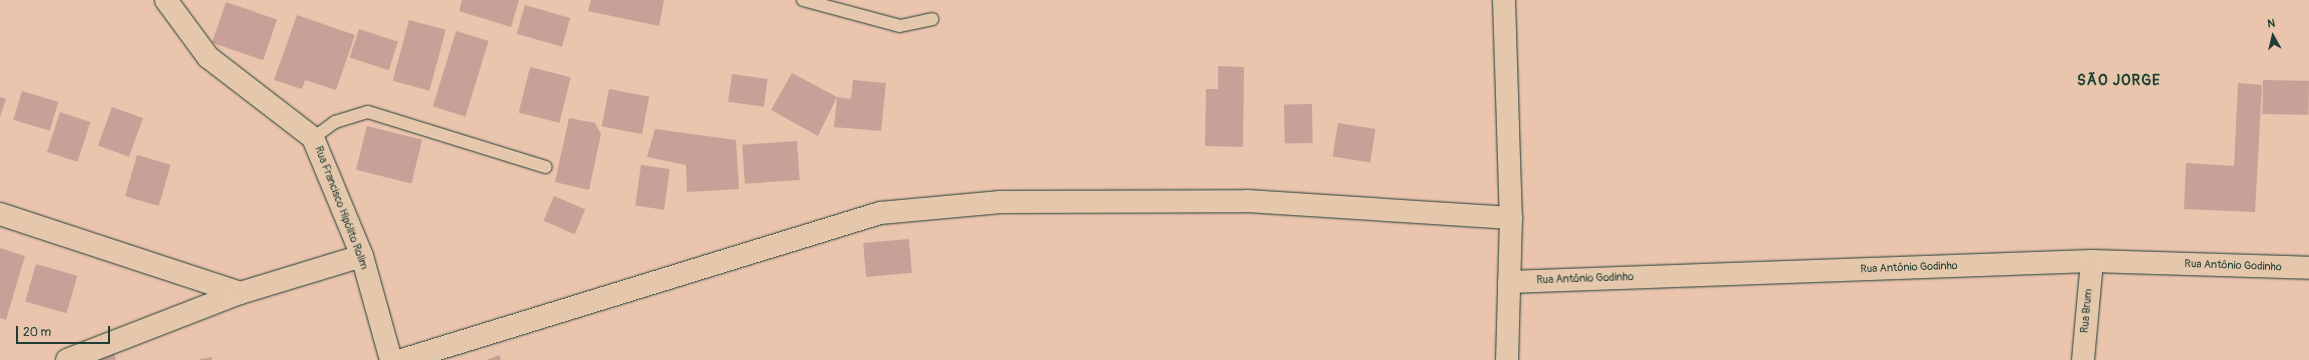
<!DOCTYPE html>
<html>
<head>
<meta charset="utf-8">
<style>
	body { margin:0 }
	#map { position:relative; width:2309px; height:360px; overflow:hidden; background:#eac4ad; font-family:Pangolin,sans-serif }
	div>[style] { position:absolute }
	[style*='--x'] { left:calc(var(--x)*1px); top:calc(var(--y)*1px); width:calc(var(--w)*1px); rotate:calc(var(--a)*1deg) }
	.building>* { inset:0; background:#c9a097; transform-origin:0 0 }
	.roads { filter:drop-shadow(0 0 1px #1f3d34) drop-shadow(0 0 1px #1f3d34) }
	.lane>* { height:12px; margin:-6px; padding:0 6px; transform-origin:6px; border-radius:6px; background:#e5c8ac }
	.street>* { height:22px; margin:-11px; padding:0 11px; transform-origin:11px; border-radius:11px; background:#e5c8ac }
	span { translate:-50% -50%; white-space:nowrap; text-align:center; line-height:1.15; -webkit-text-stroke:3.5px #e5c8ac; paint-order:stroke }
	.street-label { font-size:11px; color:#1f3d34 }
	.district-label { font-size:15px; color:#1f3d34; font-weight:700; letter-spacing:1px }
	.north { position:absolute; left:2253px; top:16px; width:40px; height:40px; -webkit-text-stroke:3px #e5c8ac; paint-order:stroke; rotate:352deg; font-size:11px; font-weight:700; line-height:16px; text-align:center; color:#1f3d34 }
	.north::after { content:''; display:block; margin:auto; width:14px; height:18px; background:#1f3d34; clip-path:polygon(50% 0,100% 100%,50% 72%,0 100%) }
	.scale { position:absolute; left:16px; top:326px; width:94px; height:18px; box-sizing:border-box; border:2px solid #1f3d34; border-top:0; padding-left:5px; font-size:12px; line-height:14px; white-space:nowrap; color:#1f3d34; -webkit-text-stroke:3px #e5c8ac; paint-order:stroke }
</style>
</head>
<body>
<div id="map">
	<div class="building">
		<i style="clip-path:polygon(462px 0,519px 0,511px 27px,459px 11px)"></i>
		<i style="clip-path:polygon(591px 0,664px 0,659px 26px,588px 11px)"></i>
		<i style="left:226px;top:2px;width:54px;height:43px;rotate:19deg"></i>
		<i style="left:525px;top:5px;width:47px;height:30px;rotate:16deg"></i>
		<i style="clip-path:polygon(297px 15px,355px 35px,336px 90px,305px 80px,302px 89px,274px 80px)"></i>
		<i style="left:409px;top:20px;width:38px;height:63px;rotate:15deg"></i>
		<i style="left:359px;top:29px;width:41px;height:30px;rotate:18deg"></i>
		<i style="left:456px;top:31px;width:34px;height:79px;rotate:17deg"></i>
		<i style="clip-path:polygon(1218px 66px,1244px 67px,1243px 147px,1205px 146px,1206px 89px,1218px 89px)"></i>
		<i style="left:530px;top:67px;width:42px;height:47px;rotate:14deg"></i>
		<i style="clip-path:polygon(792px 73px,837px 97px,851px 99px,853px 80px,886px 83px,881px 131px,834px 127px,837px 97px,818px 136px,771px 110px)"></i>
		<i style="left:732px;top:74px;width:36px;height:28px;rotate:8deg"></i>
		<i style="left:2263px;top:80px;width:46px;height:34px;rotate:1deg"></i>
		<i style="clip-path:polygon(2238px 83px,2262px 85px,2255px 212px,2184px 209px,2186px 163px,2234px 166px)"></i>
		<i style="left:609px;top:89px;width:41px;height:38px;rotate:11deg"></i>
		<i style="left:22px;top:91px;width:38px;height:30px;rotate:17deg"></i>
		<i style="clip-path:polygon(0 97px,6px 99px,0 117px)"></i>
		<i style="left:1312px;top:104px;width:39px;height:28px;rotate:89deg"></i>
		<i style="left:112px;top:107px;width:33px;height:41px;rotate:20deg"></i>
		<i style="left:60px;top:112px;width:32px;height:42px;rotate:18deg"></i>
		<i style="clip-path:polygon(569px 118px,595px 123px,601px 134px,589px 190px,555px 182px)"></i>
		<i style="left:1338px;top:123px;width:38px;height:34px;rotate:9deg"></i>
		<i style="left:367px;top:126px;width:57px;height:45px;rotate:14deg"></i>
		<i style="clip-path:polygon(655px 129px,736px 140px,739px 189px,687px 192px,686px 165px,647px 157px)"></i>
		<i style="left:797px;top:141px;width:39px;height:55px;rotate:86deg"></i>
		<i style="left:137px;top:155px;width:35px;height:43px;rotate:16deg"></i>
		<i style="left:641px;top:165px;width:29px;height:41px;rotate:8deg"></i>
		<i style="left:554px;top:196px;width:34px;height:27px;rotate:23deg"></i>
		<i style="left:909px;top:239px;width:34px;height:46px;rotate:85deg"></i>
		<i style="clip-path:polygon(0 248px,25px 256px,6px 320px,0 318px)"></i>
		<i style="left:36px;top:264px;width:43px;height:39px;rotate:16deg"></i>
		<i style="clip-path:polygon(112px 347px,116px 360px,73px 360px)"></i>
		<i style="clip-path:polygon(499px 355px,501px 360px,486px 360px)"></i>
		<i style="clip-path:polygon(212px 357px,212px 360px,200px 360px,200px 359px)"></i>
	</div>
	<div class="roads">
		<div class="lane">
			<i style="--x:803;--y:0;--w:100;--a:15"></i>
			<i style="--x:900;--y:26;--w:33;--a:-12"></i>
			<i style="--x:313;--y:138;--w:27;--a:-36"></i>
			<i style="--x:335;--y:122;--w:34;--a:-17"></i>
			<i style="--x:368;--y:112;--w:186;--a:17.2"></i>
		</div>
		<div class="street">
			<i style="--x:166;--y:0;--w:71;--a:53.6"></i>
			<i style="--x:208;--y:57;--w:133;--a:37.6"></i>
			<i style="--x:313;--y:138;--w:128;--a:67.4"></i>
			<i style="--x:362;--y:256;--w:108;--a:74.4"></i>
			<i style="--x:1504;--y:0;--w:218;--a:88.2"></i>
			<i style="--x:1511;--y:218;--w:142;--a:91.6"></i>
			<i style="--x:0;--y:214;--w:253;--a:18.2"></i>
			<i style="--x:1509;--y:282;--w:583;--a:-2.06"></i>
			<i style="--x:2092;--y:261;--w:217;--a:1.8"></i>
			<i style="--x:67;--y:360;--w:186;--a:-21.2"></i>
			<i style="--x:240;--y:293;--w:127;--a:-16.9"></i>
			<i style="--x:402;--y:360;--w:500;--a:-17.09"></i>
			<i style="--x:880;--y:213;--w:121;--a:-5.2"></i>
			<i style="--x:1000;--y:202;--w:247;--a:-0.2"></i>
			<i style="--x:1247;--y:201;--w:265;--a:3.7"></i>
			<i style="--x:2083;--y:360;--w:99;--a:-84.8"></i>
		</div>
	</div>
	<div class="street-label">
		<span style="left:341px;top:208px;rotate:69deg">Rua Francisco Hipólito Rolim</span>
		<span style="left:2233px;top:266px;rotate:2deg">Rua Antônio Godinho</span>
		<span style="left:1909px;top:268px;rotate:-2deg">Rua Antônio Godinho</span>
		<span style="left:1585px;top:279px;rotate:-2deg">Rua Antônio Godinho</span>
		<span style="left:2087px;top:311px;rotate:-85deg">Rua Brum</span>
	</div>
	<div class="district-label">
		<span style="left:2119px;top:81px">SÃO JORGE</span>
	</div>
	<div class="north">N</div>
	<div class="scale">20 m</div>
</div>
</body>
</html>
